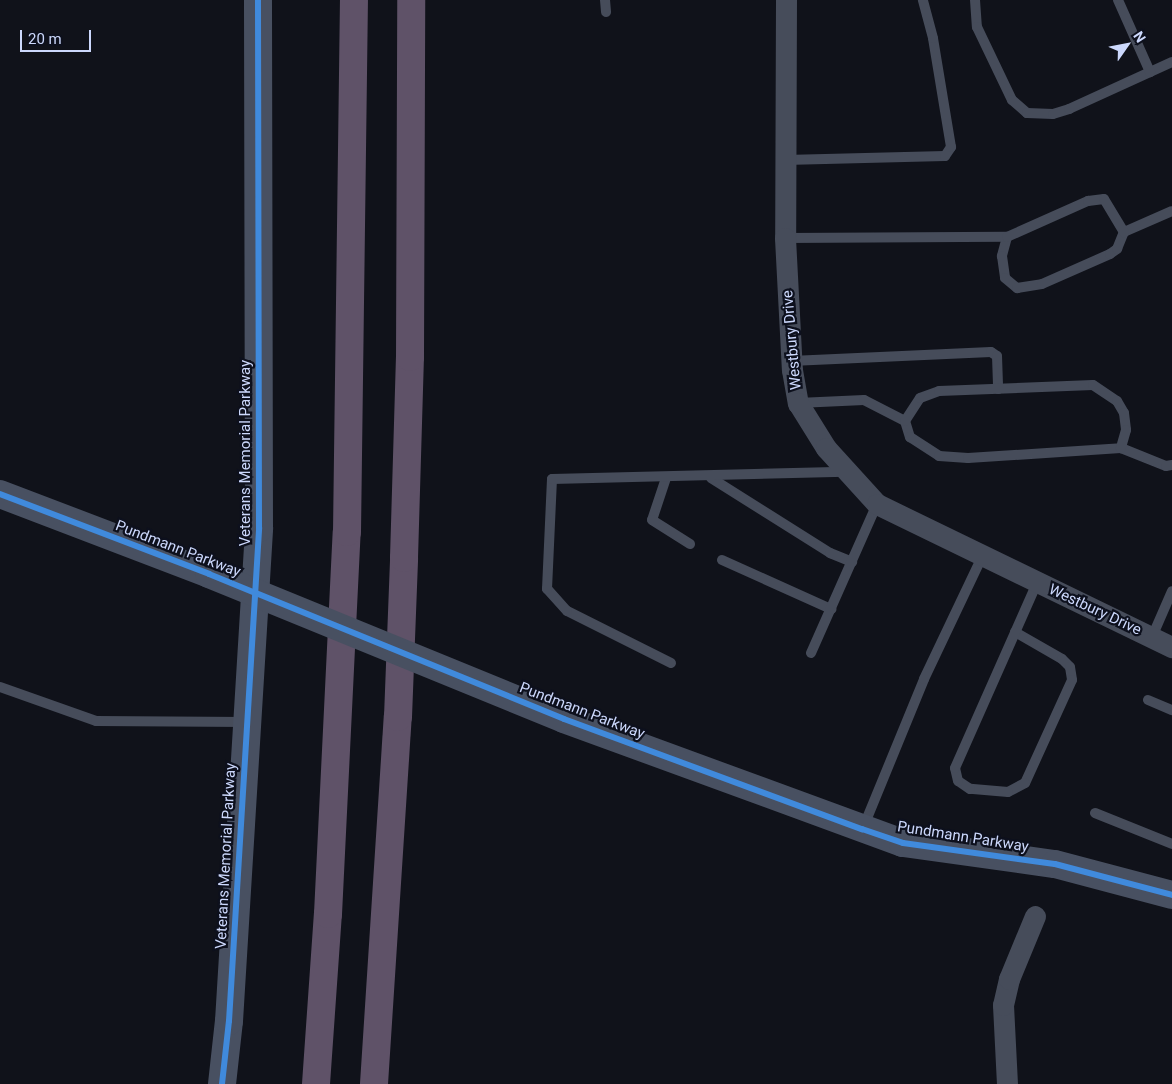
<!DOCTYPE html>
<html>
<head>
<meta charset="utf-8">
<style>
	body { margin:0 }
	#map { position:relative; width:1172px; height:1084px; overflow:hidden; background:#10121a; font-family:Roboto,sans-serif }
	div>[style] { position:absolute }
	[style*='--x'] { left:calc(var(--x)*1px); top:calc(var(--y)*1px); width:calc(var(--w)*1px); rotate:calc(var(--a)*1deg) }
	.lane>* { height:10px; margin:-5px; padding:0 5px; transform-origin:5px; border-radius:5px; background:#464c5a }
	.street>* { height:21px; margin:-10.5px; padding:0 10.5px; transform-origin:10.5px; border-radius:10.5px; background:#464c5a }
	.secondary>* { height:28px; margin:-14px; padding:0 14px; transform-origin:14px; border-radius:14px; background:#485061 }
	.highway>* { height:28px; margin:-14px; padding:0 14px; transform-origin:14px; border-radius:14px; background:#5f5268 }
	.secondary-bridge>* { height:28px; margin:-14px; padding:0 14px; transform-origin:14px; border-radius:14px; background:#485061 }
	.cycleway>* { height:6px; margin:-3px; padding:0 3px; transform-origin:3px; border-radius:3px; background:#408adc }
	span { translate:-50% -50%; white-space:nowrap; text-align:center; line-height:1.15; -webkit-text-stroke:4.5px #0d101d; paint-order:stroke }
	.street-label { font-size:15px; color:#ccd8fc }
	.north { position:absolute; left:1102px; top:20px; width:50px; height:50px; -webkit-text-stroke:4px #0d101d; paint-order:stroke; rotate:57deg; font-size:14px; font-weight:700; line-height:20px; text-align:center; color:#ccd8fc }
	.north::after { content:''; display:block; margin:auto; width:18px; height:22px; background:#ccd8fc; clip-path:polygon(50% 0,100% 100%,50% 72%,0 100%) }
	.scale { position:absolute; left:20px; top:30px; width:71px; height:22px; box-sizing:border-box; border:2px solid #ccd8fc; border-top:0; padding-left:6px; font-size:15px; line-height:18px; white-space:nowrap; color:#ccd8fc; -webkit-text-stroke:4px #0d101d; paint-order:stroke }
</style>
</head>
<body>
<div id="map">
	<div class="lane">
		<i style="--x:605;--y:0;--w:12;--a:85"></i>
		<i style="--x:975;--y:0;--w:27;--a:86"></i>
		<i style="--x:977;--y:27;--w:81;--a:64.4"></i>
		<i style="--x:1012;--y:100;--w:20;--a:41"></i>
		<i style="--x:1027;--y:113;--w:26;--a:2"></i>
		<i style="--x:1053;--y:114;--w:17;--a:-17"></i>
		<i style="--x:1069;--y:109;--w:113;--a:-24.5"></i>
		<i style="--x:1118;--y:0;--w:79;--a:66"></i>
		<i style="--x:785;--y:160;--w:160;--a:-1.4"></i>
		<i style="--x:945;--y:156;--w:11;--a:-56"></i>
		<i style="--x:951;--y:147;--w:110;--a:-99.4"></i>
		<i style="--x:933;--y:38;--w:39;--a:-105"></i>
		<i style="--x:1007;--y:237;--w:20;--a:105"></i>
		<i style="--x:1002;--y:256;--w:22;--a:82"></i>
		<i style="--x:1005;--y:278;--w:16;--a:40"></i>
		<i style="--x:1017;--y:288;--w:25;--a:-9"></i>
		<i style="--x:1042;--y:284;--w:74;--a:-23.8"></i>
		<i style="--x:1110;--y:254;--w:9;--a:-36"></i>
		<i style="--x:1117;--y:249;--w:18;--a:-68"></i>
		<i style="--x:1124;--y:232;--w:52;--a:-23.6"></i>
		<i style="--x:785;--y:238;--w:222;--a:-0.3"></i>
		<i style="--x:1007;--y:237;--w:89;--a:-24"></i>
		<i style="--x:1088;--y:201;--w:16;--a:-7"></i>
		<i style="--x:1104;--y:199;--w:39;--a:59"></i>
		<i style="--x:791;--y:361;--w:200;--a:-2.6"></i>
		<i style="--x:991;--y:352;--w:7;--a:34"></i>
		<i style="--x:997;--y:356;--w:33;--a:88"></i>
		<i style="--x:798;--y:403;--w:66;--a:-2.6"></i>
		<i style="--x:864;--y:400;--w:46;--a:27.1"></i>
		<i style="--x:905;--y:421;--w:17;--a:73"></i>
		<i style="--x:910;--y:437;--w:35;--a:33"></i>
		<i style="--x:939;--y:456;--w:29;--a:4"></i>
		<i style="--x:968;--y:458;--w:153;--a:-3.7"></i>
		<i style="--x:1121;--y:448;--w:48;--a:21.8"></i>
		<i style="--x:1166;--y:466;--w:6;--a:-9"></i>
		<i style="--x:905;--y:421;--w:27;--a:-57"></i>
		<i style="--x:920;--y:398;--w:20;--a:-20"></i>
		<i style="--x:939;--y:391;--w:154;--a:-2.2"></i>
		<i style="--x:1093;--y:385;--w:29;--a:34"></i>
		<i style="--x:1117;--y:401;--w:14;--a:60"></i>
		<i style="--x:1124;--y:413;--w:17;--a:83"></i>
		<i style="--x:1126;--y:430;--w:19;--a:106"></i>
		<i style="--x:666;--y:478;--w:44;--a:108.4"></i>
		<i style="--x:652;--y:520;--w:45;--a:32.3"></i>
		<i style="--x:711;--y:478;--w:141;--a:32.2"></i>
		<i style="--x:830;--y:553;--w:24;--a:22"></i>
		<i style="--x:722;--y:560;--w:120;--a:24.2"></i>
		<i style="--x:1015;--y:632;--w:54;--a:29.9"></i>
		<i style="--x:1062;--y:659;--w:11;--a:45"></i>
		<i style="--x:1070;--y:667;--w:13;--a:81"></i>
		<i style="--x:1072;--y:680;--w:113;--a:114.5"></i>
		<i style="--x:1025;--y:783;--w:19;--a:152"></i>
		<i style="--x:1008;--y:792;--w:38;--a:-175"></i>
		<i style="--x:970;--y:789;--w:14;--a:-146"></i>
		<i style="--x:958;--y:781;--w:13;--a:-103"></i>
		<i style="--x:955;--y:768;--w:202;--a:-66.1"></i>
		<i style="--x:1152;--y:637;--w:50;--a:-66.5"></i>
		<i style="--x:811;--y:653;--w:163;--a:-66.1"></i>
		<i style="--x:671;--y:663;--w:116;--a:-153.4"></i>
		<i style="--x:567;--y:611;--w:30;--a:-132"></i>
		<i style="--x:547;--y:589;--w:110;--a:-87.4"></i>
		<i style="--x:552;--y:479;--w:293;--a:-1.4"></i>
		<i style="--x:0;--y:687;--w:102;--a:19.5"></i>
		<i style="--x:96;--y:721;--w:150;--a:0.4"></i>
		<i style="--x:1148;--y:700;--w:26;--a:23"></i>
		<i style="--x:1095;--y:813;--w:83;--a:21.9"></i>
		<i style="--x:863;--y:828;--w:161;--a:-67.7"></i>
		<i style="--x:924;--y:679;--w:135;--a:-64.6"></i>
	</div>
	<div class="street">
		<i style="--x:786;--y:0;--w:238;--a:90.2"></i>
		<i style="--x:785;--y:238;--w:132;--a:87"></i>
		<i style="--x:792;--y:370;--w:34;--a:80"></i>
		<i style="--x:798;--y:403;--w:53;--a:58.1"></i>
		<i style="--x:826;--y:448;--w:76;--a:47.7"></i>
		<i style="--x:877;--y:504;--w:328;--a:25.9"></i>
		<i style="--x:1007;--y:1084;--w:79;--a:-92.9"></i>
		<i style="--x:1003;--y:1005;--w:27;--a:-77"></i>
		<i style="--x:1009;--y:979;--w:68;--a:-67.6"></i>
	</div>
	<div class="secondary">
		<i style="--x:0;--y:494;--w:224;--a:20.9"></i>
		<i style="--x:564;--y:719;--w:361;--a:20.1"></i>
		<i style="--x:903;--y:843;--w:153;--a:7.9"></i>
		<i style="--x:1055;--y:864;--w:121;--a:14.8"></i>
		<i style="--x:222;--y:1084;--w:63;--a:-83.7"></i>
		<i style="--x:229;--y:1021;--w:494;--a:-86.5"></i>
		<i style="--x:259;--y:528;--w:528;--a:-90.11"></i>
	</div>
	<div class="highway">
		<i style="--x:316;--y:1084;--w:170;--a:-86"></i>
		<i style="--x:328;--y:914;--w:382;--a:-87.2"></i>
		<i style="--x:347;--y:532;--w:532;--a:-89.25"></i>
		<i style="--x:374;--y:1084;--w:368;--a:-86.3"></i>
		<i style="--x:398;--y:717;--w:159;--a:-87.8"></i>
		<i style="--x:404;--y:558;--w:201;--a:-88.3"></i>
		<i style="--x:410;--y:357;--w:357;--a:-89.8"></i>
	</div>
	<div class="secondary-bridge">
		<i style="--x:209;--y:574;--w:383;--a:22.2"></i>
	</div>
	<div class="cycleway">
		<i style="--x:0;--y:494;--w:224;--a:20.9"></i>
		<i style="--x:209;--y:574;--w:383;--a:22.2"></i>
		<i style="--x:564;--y:719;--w:318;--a:20.3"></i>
		<i style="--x:862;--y:829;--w:43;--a:18.9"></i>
		<i style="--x:903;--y:843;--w:153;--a:7.9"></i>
		<i style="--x:1055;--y:864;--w:121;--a:14.8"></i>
		<i style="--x:222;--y:1084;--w:63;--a:-83.7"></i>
		<i style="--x:229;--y:1021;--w:494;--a:-86.5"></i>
		<i style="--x:259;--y:528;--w:528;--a:-90.11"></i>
	</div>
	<div class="street-label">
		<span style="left:792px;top:340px;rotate:-95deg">Westbury Drive</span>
		<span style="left:246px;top:453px;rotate:-90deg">Veterans Memorial Parkway</span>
		<span style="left:178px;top:549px;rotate:21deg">Pundmann Parkway</span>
		<span style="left:1095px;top:610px;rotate:25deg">Westbury Drive</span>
		<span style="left:582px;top:711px;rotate:21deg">Pundmann Parkway</span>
		<span style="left:963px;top:837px;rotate:9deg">Pundmann Parkway</span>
		<span style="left:226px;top:856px;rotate:-87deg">Veterans Memorial Parkway</span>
	</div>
	<div class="north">N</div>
	<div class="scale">20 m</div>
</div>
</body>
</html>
